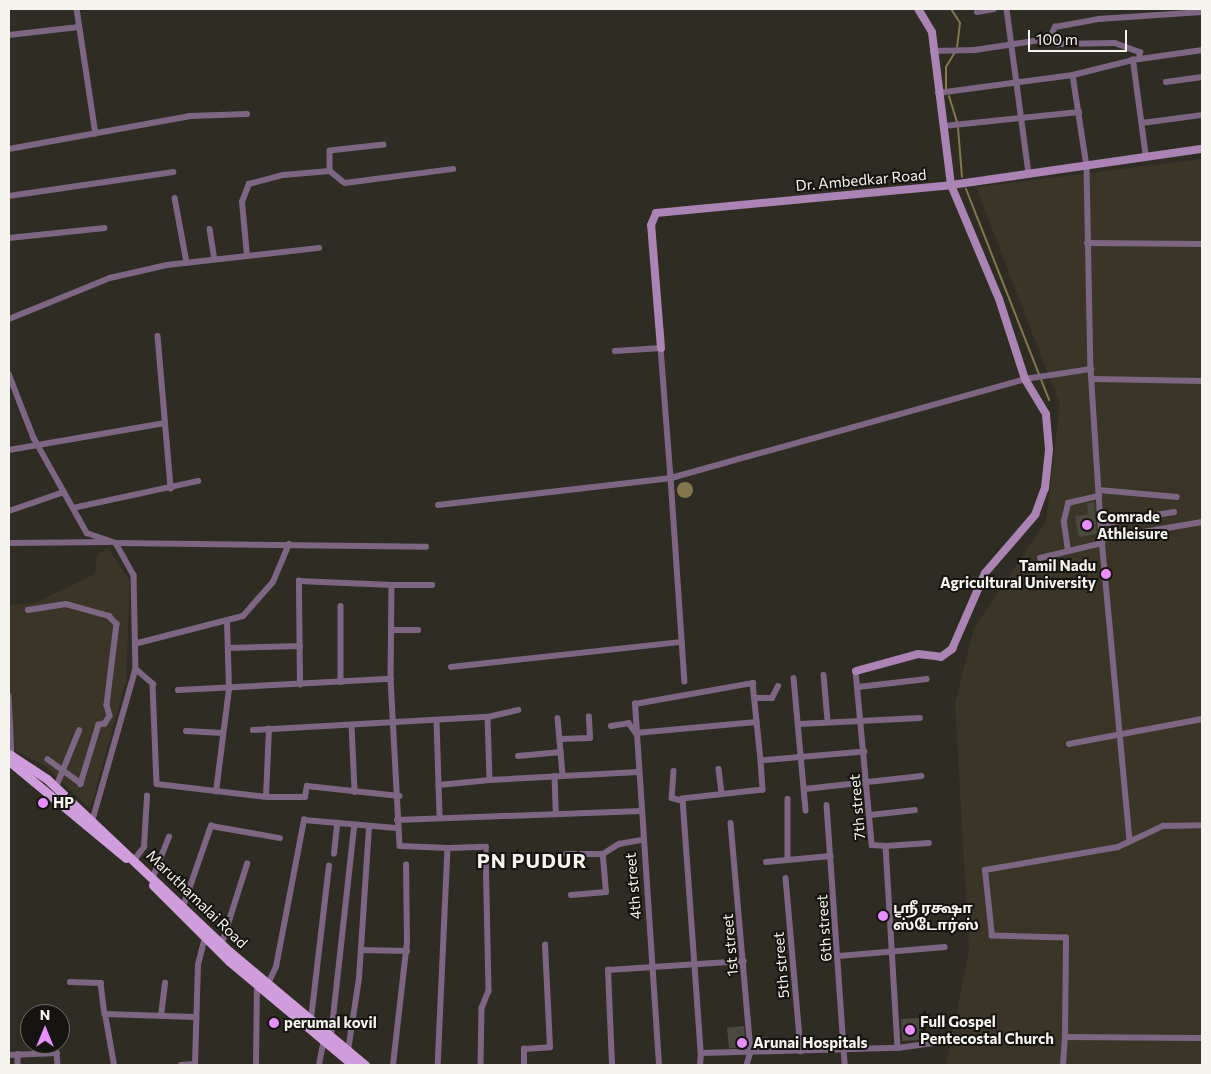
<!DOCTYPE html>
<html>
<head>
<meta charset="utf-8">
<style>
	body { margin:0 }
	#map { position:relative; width:1211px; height:1074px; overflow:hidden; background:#2f2c23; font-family:Commissioner,"Noto Sans Tamil",sans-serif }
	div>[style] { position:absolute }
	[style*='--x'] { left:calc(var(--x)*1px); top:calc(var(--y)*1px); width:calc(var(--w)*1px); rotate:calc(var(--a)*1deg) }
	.built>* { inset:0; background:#3a3527 }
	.water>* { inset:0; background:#85774d }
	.round { border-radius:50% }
	.stream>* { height:2px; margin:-1px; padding:0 1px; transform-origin:1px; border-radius:1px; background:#85774d }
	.building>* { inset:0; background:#4b483f; transform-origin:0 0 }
	.street>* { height:5.5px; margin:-2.75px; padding:0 2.75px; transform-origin:2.75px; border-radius:2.75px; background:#7d6583 }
	.secondary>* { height:8px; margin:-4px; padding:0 4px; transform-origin:4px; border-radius:4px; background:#ab84b5 }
	.primary>* { height:9px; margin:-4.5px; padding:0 4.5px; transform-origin:4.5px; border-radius:4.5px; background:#cf9ddb }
	.dots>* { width:14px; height:14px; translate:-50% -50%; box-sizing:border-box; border:2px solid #161410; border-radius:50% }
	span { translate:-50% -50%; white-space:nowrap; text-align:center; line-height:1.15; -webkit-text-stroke:4px #161410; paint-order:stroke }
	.street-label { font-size:15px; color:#f6f4ef }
	.poi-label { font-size:15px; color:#f6f4ef; font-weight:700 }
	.left { translate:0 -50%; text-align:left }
	.right { translate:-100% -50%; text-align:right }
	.district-label { font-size:20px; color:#f6f4ef; font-weight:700; letter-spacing:1px }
	.frame { position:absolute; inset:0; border:10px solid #f6f4ef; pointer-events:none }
	.north { position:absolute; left:20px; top:1004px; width:50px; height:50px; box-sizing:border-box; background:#161410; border:1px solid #706e69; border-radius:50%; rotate:0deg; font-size:14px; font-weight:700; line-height:20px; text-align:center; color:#f6f4ef }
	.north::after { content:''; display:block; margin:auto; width:18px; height:22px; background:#e98efe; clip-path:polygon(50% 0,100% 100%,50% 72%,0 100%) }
	.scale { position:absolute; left:1028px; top:30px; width:99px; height:22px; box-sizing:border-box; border:2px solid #f6f4ef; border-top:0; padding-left:6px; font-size:15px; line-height:18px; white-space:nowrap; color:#f6f4ef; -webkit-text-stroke:4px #161410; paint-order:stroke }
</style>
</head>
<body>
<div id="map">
	<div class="built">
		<i style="clip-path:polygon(1202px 159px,1202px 1065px,946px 1065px,969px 950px,955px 703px,974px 628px,1046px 521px,1060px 405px,976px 187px)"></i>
		<i style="clip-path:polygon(108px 548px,130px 581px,126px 681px,90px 809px,44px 765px,16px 751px,9px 708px,9px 605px,35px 603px,95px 574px,97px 555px)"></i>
	</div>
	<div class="water">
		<i class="round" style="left:677px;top:482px;width:16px;height:16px"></i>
	</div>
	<div class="stream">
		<i style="--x:951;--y:9;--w:17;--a:57"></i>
		<i style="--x:960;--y:23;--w:24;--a:97"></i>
		<i style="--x:946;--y:90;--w:23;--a:-90"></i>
		<i style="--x:946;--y:67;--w:17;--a:-59"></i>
		<i style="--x:949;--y:96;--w:28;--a:73"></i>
		<i style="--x:958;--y:128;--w:49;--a:85.3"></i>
		<i style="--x:966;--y:189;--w:227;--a:68.5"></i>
	</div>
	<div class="building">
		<i style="clip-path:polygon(1094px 502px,1097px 534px,1079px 537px,1075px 516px,1088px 514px,1087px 503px)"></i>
		<i style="left:919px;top:1018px;width:22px;height:18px;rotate:87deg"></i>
		<i style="left:744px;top:1026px;width:21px;height:17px;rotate:85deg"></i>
		<i style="clip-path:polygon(767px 1037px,767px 1047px,755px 1047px,754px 1038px)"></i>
	</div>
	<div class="street">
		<i style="--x:77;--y:9;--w:126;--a:81.4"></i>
		<i style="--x:1007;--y:9;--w:166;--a:82.4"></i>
		<i style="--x:977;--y:12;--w:17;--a:-10"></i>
		<i style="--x:9;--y:35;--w:70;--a:-6.5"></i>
		<i style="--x:1051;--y:36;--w:11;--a:49"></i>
		<i style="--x:1058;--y:44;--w:57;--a:-1"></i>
		<i style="--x:1115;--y:43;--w:27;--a:20"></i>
		<i style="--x:1140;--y:52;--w:6;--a:90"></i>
		<i style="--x:933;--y:51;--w:42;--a:-1.4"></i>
		<i style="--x:975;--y:50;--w:66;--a:-8.7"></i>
		<i style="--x:1040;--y:40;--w:12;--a:-20"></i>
		<i style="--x:1051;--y:36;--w:10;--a:-66"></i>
		<i style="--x:1055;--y:27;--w:45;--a:-10.3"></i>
		<i style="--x:1099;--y:19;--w:103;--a:-3.9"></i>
		<i style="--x:1073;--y:75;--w:93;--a:81.3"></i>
		<i style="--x:1087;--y:167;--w:202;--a:88.9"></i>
		<i style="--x:1166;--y:82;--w:36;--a:-8"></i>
		<i style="--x:938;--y:93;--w:136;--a:-7.6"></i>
		<i style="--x:1073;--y:75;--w:62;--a:-14"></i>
		<i style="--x:1142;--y:123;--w:61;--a:-7.6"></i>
		<i style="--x:944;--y:126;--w:136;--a:-5.9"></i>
		<i style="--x:384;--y:145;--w:54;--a:173.7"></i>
		<i style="--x:330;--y:151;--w:20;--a:90"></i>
		<i style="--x:330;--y:171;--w:19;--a:39"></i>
		<i style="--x:345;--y:183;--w:109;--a:-7.4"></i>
		<i style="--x:9;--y:149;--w:184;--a:-10.3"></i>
		<i style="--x:190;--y:116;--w:57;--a:-2"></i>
		<i style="--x:1146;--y:158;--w:99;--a:-97.6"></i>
		<i style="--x:1133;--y:60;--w:70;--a:-8.2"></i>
		<i style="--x:9;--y:196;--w:166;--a:-8.3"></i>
		<i style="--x:175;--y:198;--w:66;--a:79.5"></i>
		<i style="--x:210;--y:229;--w:31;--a:81"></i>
		<i style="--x:9;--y:238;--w:96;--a:-6"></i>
		<i style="--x:1087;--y:243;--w:115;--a:0.5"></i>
		<i style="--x:247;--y:256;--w:54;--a:-95.3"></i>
		<i style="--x:242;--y:202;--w:19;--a:-69"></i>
		<i style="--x:249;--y:184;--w:35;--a:-15"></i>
		<i style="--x:283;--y:175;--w:47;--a:-4.9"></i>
		<i style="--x:9;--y:319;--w:109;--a:-22.1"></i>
		<i style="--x:110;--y:278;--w:58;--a:-12.8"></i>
		<i style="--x:167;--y:265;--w:153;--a:-6.4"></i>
		<i style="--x:158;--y:336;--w:153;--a:85.1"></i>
		<i style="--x:615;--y:351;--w:46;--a:-3.7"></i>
		<i style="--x:661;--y:348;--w:130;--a:85.6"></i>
		<i style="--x:671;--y:478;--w:368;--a:-15.6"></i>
		<i style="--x:1025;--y:379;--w:67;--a:-8.6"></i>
		<i style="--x:1091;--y:369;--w:170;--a:86.3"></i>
		<i style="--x:1102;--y:539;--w:101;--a:-9.6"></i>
		<i style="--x:9;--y:374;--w:69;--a:68.7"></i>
		<i style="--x:34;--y:438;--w:109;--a:60.8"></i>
		<i style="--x:87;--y:533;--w:31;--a:19"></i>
		<i style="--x:116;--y:543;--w:37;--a:61"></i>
		<i style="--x:134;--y:575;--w:94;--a:88.8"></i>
		<i style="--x:136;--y:669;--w:160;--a:105.9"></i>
		<i style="--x:1092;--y:379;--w:110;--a:1"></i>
		<i style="--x:9;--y:450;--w:158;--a:-9.8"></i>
		<i style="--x:1099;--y:490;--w:78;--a:5.1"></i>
		<i style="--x:438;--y:505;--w:235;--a:-6.6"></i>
		<i style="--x:671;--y:478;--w:204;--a:86.1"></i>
		<i style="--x:73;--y:508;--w:128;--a:-12.2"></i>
		<i style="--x:9;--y:511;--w:58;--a:-19.1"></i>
		<i style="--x:1101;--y:524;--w:74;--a:-9.3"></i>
		<i style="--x:1102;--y:539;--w:301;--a:84.7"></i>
		<i style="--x:9;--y:543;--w:100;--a:-0.6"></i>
		<i style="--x:116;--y:543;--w:310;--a:0.7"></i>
		<i style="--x:1068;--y:551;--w:30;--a:-98"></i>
		<i style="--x:1064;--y:521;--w:18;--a:-77"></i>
		<i style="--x:1068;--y:503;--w:32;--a:-13"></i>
		<i style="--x:1040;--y:558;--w:64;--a:-13.6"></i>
		<i style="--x:392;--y:585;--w:40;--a:0"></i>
		<i style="--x:341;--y:606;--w:76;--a:90"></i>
		<i style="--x:28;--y:610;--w:38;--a:-9"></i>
		<i style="--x:66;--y:604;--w:45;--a:15.6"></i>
		<i style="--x:109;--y:616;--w:11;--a:45"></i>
		<i style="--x:117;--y:624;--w:82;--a:97"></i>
		<i style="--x:107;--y:705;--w:11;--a:75"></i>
		<i style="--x:110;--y:716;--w:9;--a:122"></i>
		<i style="--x:105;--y:724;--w:6;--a:171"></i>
		<i style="--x:99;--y:725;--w:62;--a:107"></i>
		<i style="--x:81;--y:784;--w:41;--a:-144"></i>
		<i style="--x:391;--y:630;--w:27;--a:0"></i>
		<i style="--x:138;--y:643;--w:108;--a:-14.4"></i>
		<i style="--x:243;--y:616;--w:45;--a:-48.6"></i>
		<i style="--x:273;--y:582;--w:41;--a:-67.2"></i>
		<i style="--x:228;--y:648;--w:72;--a:-1.6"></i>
		<i style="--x:451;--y:667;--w:232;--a:-6.2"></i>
		<i style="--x:136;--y:669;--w:23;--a:41"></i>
		<i style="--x:153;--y:684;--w:100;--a:87.7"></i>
		<i style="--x:157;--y:784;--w:110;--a:6.8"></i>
		<i style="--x:266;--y:797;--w:39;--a:0"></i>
		<i style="--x:305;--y:797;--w:11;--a:-80"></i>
		<i style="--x:307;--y:786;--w:93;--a:6.2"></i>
		<i style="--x:856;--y:671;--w:175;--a:84.7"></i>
		<i style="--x:872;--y:845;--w:14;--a:4"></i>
		<i style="--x:886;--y:846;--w:202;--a:86.6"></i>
		<i style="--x:824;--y:675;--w:46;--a:85"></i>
		<i style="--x:794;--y:678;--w:133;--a:84.8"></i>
		<i style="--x:300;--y:685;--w:104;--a:-90.6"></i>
		<i style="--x:299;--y:581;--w:93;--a:2.5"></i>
		<i style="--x:392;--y:585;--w:94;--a:90.6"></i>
		<i style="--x:858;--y:687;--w:69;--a:-6.6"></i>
		<i style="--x:178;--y:690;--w:213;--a:-3"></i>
		<i style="--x:391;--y:679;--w:167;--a:86.9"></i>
		<i style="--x:400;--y:846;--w:48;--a:2.4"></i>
		<i style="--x:448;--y:848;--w:217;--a:92.6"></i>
		<i style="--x:9;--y:696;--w:60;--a:87.1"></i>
		<i style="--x:754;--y:698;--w:18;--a:0"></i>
		<i style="--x:772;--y:698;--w:13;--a:-63"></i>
		<i style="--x:488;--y:717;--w:31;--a:-13"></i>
		<i style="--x:558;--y:718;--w:57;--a:85"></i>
		<i style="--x:437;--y:721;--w:64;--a:88.2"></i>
		<i style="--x:439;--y:785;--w:51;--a:-5.6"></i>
		<i style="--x:800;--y:724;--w:120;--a:-2.9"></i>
		<i style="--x:352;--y:725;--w:67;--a:87.4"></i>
		<i style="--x:611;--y:726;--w:18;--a:-9"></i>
		<i style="--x:629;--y:723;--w:12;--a:55"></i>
		<i style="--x:636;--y:733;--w:121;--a:-5.2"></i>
		<i style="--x:253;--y:730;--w:235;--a:-3.2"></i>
		<i style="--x:488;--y:717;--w:63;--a:88.2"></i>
		<i style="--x:490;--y:780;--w:148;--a:-3.1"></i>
		<i style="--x:186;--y:731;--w:37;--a:3"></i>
		<i style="--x:560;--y:739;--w:30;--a:-2"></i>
		<i style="--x:590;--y:738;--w:21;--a:-93"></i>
		<i style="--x:1069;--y:744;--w:135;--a:-10.6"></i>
		<i style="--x:865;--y:752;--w:104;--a:175.1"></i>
		<i style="--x:761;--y:761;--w:29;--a:86"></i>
		<i style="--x:763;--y:790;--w:81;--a:173.6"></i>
		<i style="--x:683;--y:799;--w:255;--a:85.9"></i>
		<i style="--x:701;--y:1053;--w:197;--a:-1.5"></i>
		<i style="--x:898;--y:1048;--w:49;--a:-8.1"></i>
		<i style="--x:518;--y:756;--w:43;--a:-5.3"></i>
		<i style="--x:719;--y:769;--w:25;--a:83"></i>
		<i style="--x:674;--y:771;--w:27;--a:94"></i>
		<i style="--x:672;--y:798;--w:11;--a:15"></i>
		<i style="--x:555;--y:776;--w:38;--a:88"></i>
		<i style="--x:439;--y:785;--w:32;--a:88"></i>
		<i style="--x:56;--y:787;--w:61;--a:-67.7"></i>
		<i style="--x:805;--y:789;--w:117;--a:-6.4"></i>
		<i style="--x:216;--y:792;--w:104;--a:-82.8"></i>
		<i style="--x:229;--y:689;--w:66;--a:-91.7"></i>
		<i style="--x:266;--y:797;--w:68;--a:-87.5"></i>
		<i style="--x:788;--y:799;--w:61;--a:90"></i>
		<i style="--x:827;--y:805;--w:261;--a:86"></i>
		<i style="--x:870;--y:815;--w:45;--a:-6.3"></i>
		<i style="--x:397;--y:820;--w:244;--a:-2.1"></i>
		<i style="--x:731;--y:823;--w:230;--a:85"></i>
		<i style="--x:751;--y:1052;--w:14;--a:107"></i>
		<i style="--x:886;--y:846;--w:43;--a:-4"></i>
		<i style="--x:448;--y:848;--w:38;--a:-2"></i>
		<i style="--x:486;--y:847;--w:144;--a:88.8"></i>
		<i style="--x:489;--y:991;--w:18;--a:112"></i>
		<i style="--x:482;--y:1008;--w:57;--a:91"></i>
		<i style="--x:334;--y:854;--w:31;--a:-84"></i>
		<i style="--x:566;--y:854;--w:37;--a:0"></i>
		<i style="--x:603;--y:854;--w:19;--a:-32"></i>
		<i style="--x:619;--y:844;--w:23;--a:-10"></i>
		<i style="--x:135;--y:859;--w:15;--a:-53"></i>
		<i style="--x:144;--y:847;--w:51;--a:-86.6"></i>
		<i style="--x:766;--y:862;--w:65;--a:-5.3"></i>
		<i style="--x:153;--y:877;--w:43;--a:-68.2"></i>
		<i style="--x:786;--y:878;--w:174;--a:85"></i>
		<i style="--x:571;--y:895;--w:35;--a:-5"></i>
		<i style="--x:606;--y:892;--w:38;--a:-95"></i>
		<i style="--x:183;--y:907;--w:86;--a:-70.9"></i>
		<i style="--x:211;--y:826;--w:70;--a:9.9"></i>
		<i style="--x:222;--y:943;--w:83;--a:-72.4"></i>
		<i style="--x:361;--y:950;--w:46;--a:1.2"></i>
		<i style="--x:839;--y:956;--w:106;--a:-4.9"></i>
		<i style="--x:70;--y:982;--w:31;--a:2"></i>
		<i style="--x:101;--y:983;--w:31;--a:83"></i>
		<i style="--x:268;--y:984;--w:19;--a:-65"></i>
		<i style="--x:276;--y:967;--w:150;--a:-79.2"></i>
		<i style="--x:304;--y:820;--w:92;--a:5"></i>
		<i style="--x:161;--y:1016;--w:33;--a:-83"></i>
		<i style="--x:311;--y:1019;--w:154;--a:-83.3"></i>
		<i style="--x:331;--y:1036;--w:211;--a:-83.7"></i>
		<i style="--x:1065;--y:1037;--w:99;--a:-89.4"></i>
		<i style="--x:1066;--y:938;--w:74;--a:-178.5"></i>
		<i style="--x:992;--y:936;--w:66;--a:-96.1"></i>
		<i style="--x:985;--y:870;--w:135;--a:-9.8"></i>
		<i style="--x:1118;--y:847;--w:50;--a:-25"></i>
		<i style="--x:1163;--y:826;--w:39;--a:-1"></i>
		<i style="--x:348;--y:1051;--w:74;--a:-81.4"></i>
		<i style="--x:359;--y:978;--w:151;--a:-86.2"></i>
		<i style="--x:18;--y:1054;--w:11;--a:90"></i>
		<i style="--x:9;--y:1055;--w:48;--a:-2.4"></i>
		<i style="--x:57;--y:1053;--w:12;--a:85"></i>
		<i style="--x:256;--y:1063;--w:78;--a:-89.3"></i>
		<i style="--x:114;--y:1065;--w:52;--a:-100"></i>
		<i style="--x:105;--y:1014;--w:90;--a:1.9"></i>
		<i style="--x:181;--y:1065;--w:14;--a:-4"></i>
		<i style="--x:195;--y:1065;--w:100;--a:-88.3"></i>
		<i style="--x:198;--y:965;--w:30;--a:-76"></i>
		<i style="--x:319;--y:1065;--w:26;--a:-79"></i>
		<i style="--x:393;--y:1065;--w:123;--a:-83.5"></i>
		<i style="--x:407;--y:943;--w:78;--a:-90.7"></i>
		<i style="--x:524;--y:1065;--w:16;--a:-90"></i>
		<i style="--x:524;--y:1049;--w:26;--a:-4"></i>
		<i style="--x:550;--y:1047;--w:102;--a:-92.8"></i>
		<i style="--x:612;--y:1065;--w:95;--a:-92.4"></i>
		<i style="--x:608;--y:970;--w:136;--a:-3.8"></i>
		<i style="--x:659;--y:1065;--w:362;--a:-93.8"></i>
		<i style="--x:635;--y:704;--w:120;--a:-10.1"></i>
		<i style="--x:753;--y:683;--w:78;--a:84.1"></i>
		<i style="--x:700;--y:1065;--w:12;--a:-85"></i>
		<i style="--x:1063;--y:1065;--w:28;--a:-86"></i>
		<i style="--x:1065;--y:1037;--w:137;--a:0.4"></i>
	</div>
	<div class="secondary">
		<i style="--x:661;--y:348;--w:123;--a:-94.6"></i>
		<i style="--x:651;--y:225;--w:13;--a:-67"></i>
		<i style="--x:656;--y:213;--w:296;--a:-5.4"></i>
		<i style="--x:951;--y:185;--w:254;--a:-8.2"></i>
		<i style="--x:856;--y:671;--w:64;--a:-15.3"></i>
		<i style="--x:918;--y:654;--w:23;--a:7"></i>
		<i style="--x:941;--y:657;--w:14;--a:-36"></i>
		<i style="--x:952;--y:649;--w:83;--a:-66.5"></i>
		<i style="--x:985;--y:573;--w:77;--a:-49.2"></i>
		<i style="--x:1035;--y:515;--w:29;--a:-70"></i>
		<i style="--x:1045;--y:488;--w:39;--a:-84"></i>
		<i style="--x:1049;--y:449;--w:35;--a:-95"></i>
		<i style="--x:1046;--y:414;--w:41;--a:-121"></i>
		<i style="--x:1025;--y:379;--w:84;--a:-108"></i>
		<i style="--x:999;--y:299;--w:124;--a:-112.8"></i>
		<i style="--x:951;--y:185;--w:154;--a:-97.1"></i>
		<i style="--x:932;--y:32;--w:27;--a:-121"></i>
	</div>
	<div class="primary">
		<i style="--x:9;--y:754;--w:45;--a:33.3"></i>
		<i style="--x:47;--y:779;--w:252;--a:43.4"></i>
		<i style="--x:230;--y:952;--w:176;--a:39.9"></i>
		<i style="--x:9;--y:761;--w:152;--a:39.7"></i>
		<i style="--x:153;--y:885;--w:107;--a:45"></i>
		<i style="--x:229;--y:961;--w:162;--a:40"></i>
	</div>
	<div class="dots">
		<i style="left:1087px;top:525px;background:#e98efe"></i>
		<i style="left:1106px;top:574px;background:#e98efe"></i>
		<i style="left:43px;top:803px;background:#e98efe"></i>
		<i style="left:883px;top:916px;background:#e98efe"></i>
		<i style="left:274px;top:1023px;background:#e98efe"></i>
		<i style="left:910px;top:1030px;background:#e98efe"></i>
		<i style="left:742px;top:1043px;background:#e98efe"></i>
	</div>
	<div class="street-label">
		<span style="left:861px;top:180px;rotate:-5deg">Dr. Ambedkar Road</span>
		<span style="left:857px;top:807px;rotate:-95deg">7th street</span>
		<span style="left:633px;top:886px;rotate:-95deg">4th street</span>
		<span style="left:197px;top:899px;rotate:44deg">Maruthamalai Road</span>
		<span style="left:824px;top:928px;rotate:-94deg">6th street</span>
		<span style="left:730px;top:945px;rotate:-95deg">1st street</span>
		<span style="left:781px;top:965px;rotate:-95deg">5th street</span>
	</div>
	<div class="poi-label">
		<span class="left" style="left:1097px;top:525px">Comrade<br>Athleisure</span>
		<span class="right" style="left:1096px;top:574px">Tamil Nadu<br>Agricultural University</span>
		<span class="left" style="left:53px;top:803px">HP</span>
		<span class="left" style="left:893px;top:916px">ஶ்ரீ ரக்ஷா<br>ஸ்டோர்ஸ்</span>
		<span class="left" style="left:920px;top:1030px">Full Gospel<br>Pentecostal Church</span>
		<span class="left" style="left:284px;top:1023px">perumal kovil</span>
		<span class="left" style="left:753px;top:1043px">Arunai Hospitals</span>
	</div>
	<div class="district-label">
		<span style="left:532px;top:860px">PN PUDUR</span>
	</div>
	<div class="frame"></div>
	<div class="north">N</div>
	<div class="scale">100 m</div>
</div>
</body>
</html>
